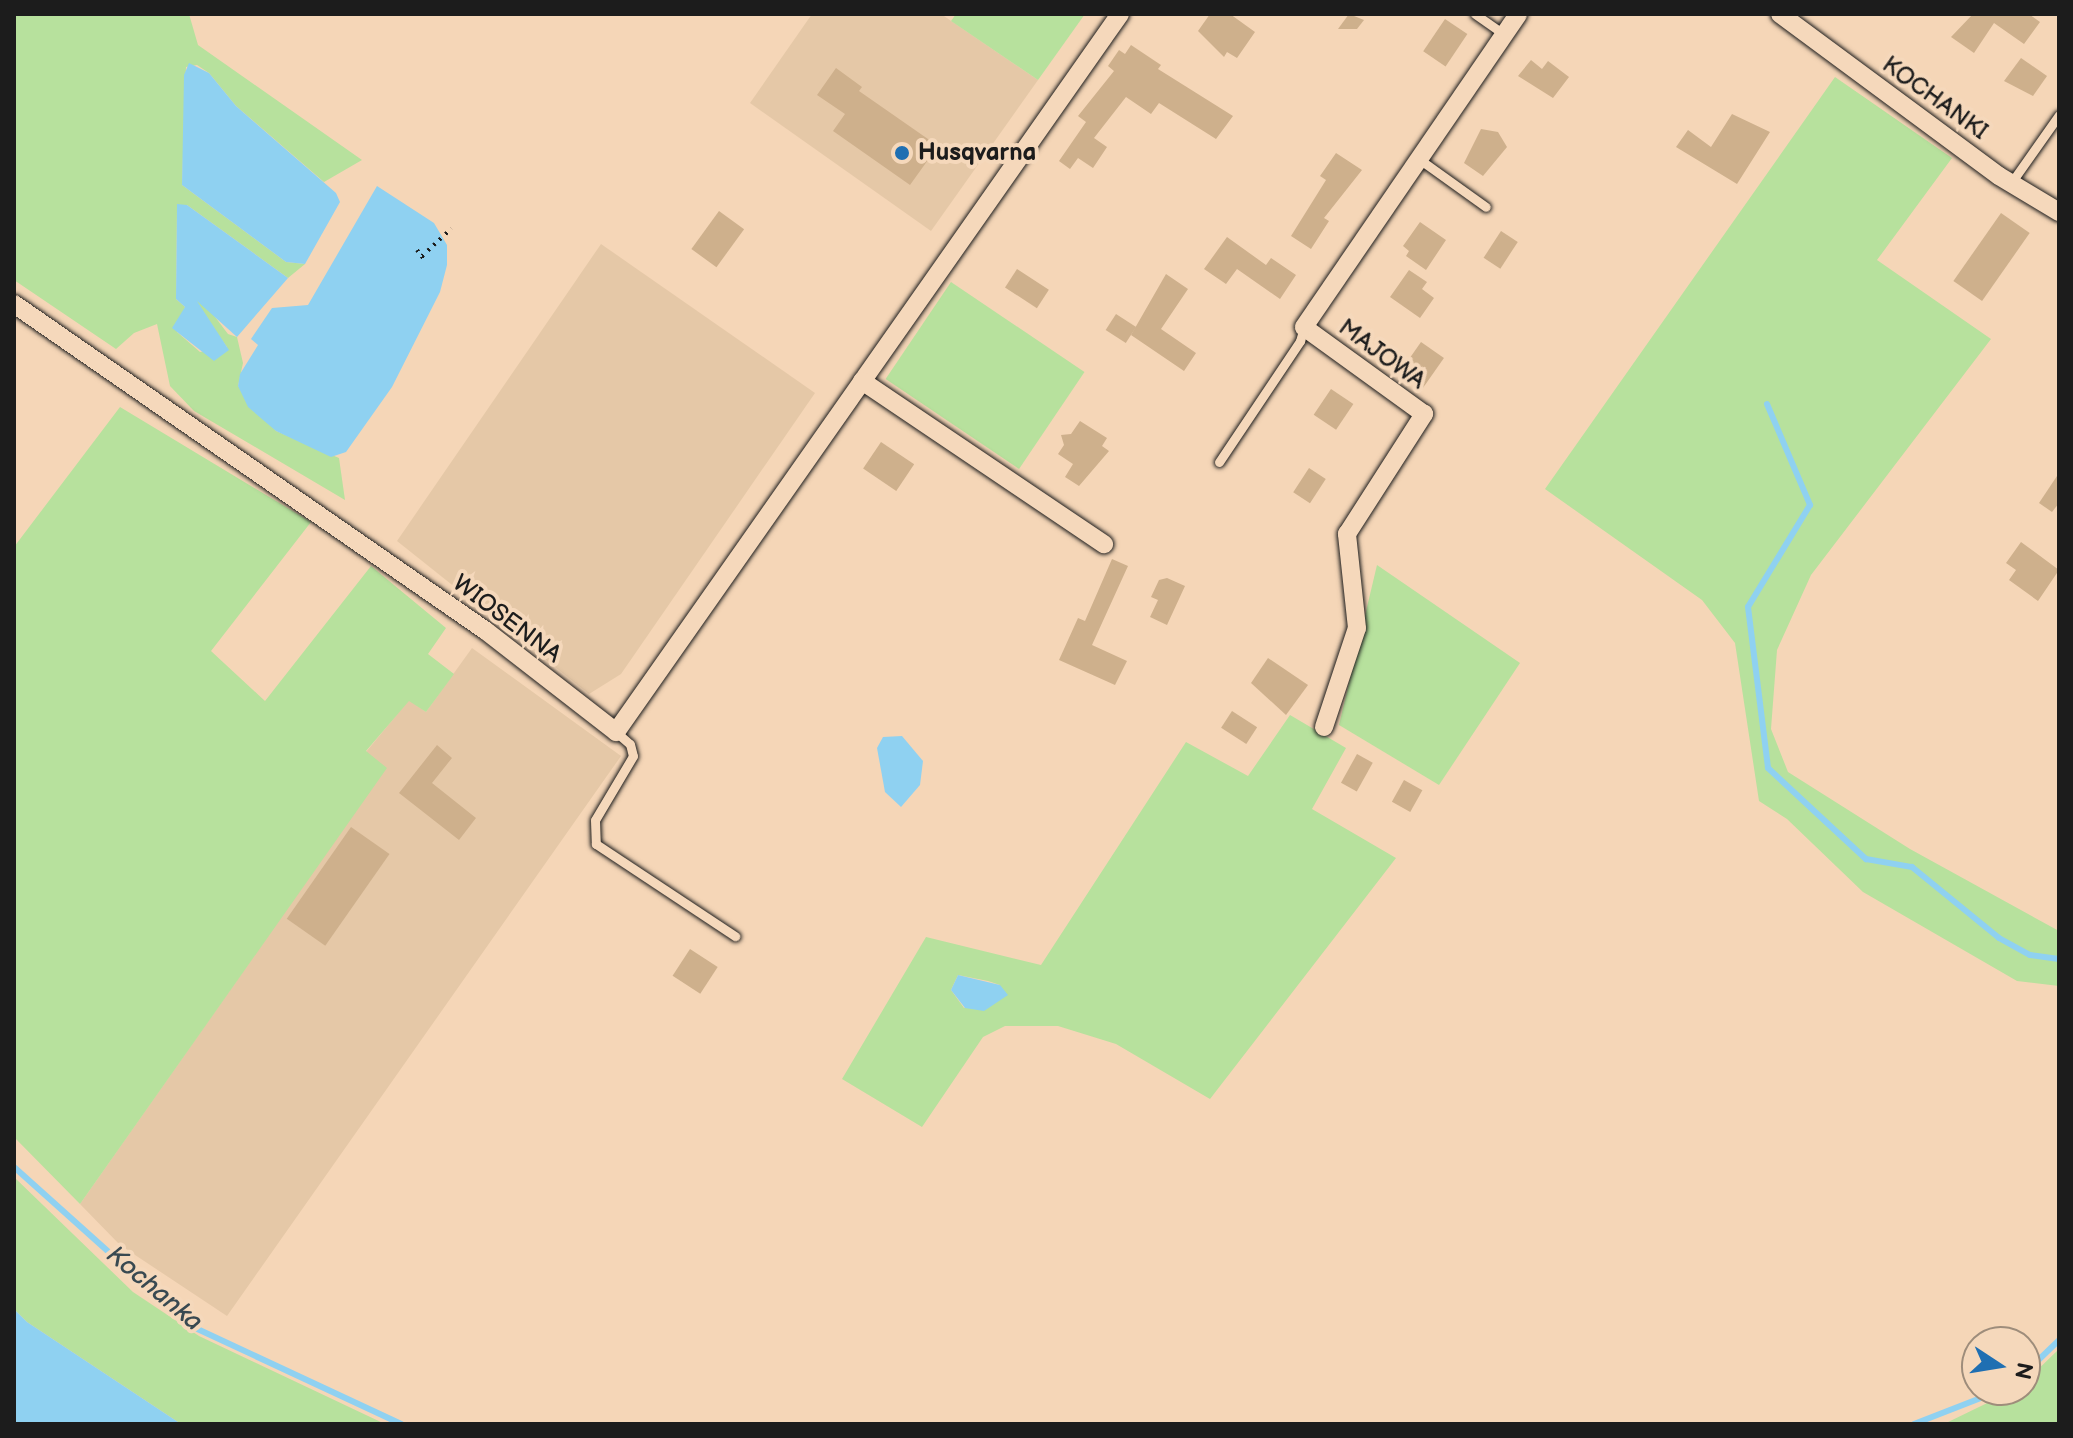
<!DOCTYPE html>
<html>
<head>
<meta charset="utf-8">
<style>
	body { margin:0 }
	#map { position:relative; width:2073px; height:1438px; overflow:hidden; background:#f5d6b7; font-family:"Balsamiq Sans",sans-serif }
	div>[style] { position:absolute }
	[style*='--x'] { left:calc(var(--x)*1px); top:calc(var(--y)*1px); width:calc(var(--w)*1px); rotate:calc(var(--a)*1deg) }
	.built>* { inset:0; background:#e5c8a7 }
	.green>* { inset:0; background:#b7e19d; transform-origin:0 0 }
	.water>* { inset:0; background:#8fd1f1 }
	.stream>* { height:6px; margin:-3px; padding:0 3px; transform-origin:3px; border-radius:3px; background:#8fd1f1 }
	.building>* { inset:0; background:#ceb08c; transform-origin:0 0 }
	.path>* { height:4px; margin-top:-2px; transform-origin:0; background:repeating-linear-gradient(90deg,#1c1c1c 0 2px,transparent 0 8px) }
	.roads { filter:drop-shadow(0 0 2px #1c1c1c) drop-shadow(0 0 2px #1c1c1c) }
	.service>* { height:9px; margin:-4.5px; padding:0 4.5px; transform-origin:4.5px; border-radius:4.5px; background:#f5d8bb }
	.minor>* { height:18px; margin:-9px; padding:0 9px; transform-origin:9px; border-radius:9px; background:#f5d8bb }
	.dots>* { width:22px; height:22px; translate:-50% -50%; box-sizing:border-box; border:4px solid #f5d8bb; border-radius:50% }
	span { translate:-50% -50%; white-space:nowrap; text-align:center; line-height:1.15; -webkit-text-stroke:8px #f5d8bb; paint-order:stroke }
	.street-label { font-size:24px; color:#1c1c1c }
	.poi-label { font-size:24px; color:#1c1c1c; font-weight:700 }
	.left { translate:0 -50%; text-align:left }
	.water-label { font-size:26px; color:#394951; font-style:italic }
	.frame { position:absolute; inset:0; border:16px solid #1c1c1c; pointer-events:none }
	.north { position:absolute; left:1961px; top:1326px; width:80px; height:80px; box-sizing:border-box; background:#f5d8bb; border:2px solid #9e8d7b; border-radius:50%; rotate:102deg; font-size:22px; font-weight:700; line-height:32px; text-align:center; color:#1c1c1c }
	.north::after { content:''; display:block; margin:auto; width:28px; height:36px; background:#1f6fb2; clip-path:polygon(50% 0,100% 100%,50% 72%,0 100%) }
</style>
</head>
<body>
<div id="map">
	<div class="built">
		<i style="clip-path:polygon(812px 14px,941px 14px,1038px 80px,931px 231px,750px 103px)"></i>
		<i style="clip-path:polygon(601px 244px,815px 393px,621px 674px,589px 694px,397px 541px)"></i>
		<i style="clip-path:polygon(472px 648px,621px 756px,227px 1316px,120px 1245px,80px 1204px,386px 768px,366px 752px,409px 700px,426px 712px)"></i>
	</div>
	<div class="green">
		<i style="clip-path:polygon(14px 14px,189px 14px,198px 45px,362px 160px,324px 182px,236px 106px,209px 73px,197px 65px,186px 67px,182px 185px,286px 262px,305px 264px,288px 278px,187px 205px,177px 210px,176px 299px,185px 307px,177px 332px,200px 352px,227px 347px,196px 304px,197px 300px,206px 305px,228px 334px,237px 337px,243px 363px,238px 386px,276px 431px,339px 458px,345px 500px,194px 411px,170px 386px,157px 324px,134px 333px,116px 349px,14px 280px)"></i>
		<i style="clip-path:polygon(956px 14px,1085px 14px,1038px 80px,951px 21px)"></i>
		<i style="clip-path:polygon(1835px 77px,1952px 158px,1877px 260px,1991px 339px,1811px 575px,1777px 650px,1771px 729px,1788px 772px,1910px 849px,2059px 931px,2059px 986px,2017px 981px,1863px 892px,1787px 819px,1759px 801px,1735px 643px,1702px 600px,1545px 489px)"></i>
		<i style="left:951px;top:282px;width:161px;height:117px;rotate:34deg"></i>
		<i style="clip-path:polygon(120px 407px,311px 522px,211px 651px,265px 701px,371px 566px,446px 628px,428px 654px,454px 674px,426px 712px,409px 701px,366px 751px,387px 768px,80px 1204px,14px 1137px,14px 547px)"></i>
		<i style="clip-path:polygon(1377px 565px,1520px 663px,1439px 785px,1339px 725px)"></i>
		<i style="clip-path:polygon(evenodd,1290px 715px,1346px 748px,1312px 809px,1396px 858px,1210px 1099px,1116px 1044px,1058px 1026px,1005px 1026px,983px 1037px,922px 1127px,842px 1079px,926px 937px,1041px 965px,1186px 742px,1248px 776px,1290px 715px,958px 975px,988px 981px,1000px 985px,964px 1008px,951px 990px,958px 975px)"></i>
		<i style="clip-path:polygon(14px 1177px,133px 1292px,199px 1336px,385px 1424px,181px 1424px,27px 1322px,14px 1309px)"></i>
		<i style="clip-path:polygon(2059px 1349px,2059px 1424px,1944px 1424px,2014px 1390px,2025px 1390px,2025px 1382px)"></i>
	</div>
	<div class="water">
		<i style="clip-path:polygon(189px 63px,209px 73px,236px 106px,336px 193px,340px 202px,305px 264px,286px 262px,182px 185px,184px 75px)"></i>
		<i style="clip-path:polygon(377px 186px,434px 223px,447px 245px,447px 265px,440px 292px,392px 387px,346px 452px,331px 457px,276px 431px,248px 407px,238px 386px,240px 374px,258px 345px,251px 339px,272px 308px,308px 305px)"></i>
		<i style="clip-path:polygon(177px 204px,187px 205px,288px 278px,237px 337px,197px 301px,229px 350px,214px 361px,172px 328px,185px 307px,176px 299px)"></i>
		<i style="clip-path:polygon(902px 736px,923px 761px,920px 785px,901px 807px,885px 792px,877px 748px,883px 737px)"></i>
		<i style="clip-path:polygon(958px 975px,1000px 985px,1008px 995px,984px 1011px,965px 1008px,951px 990px)"></i>
		<i style="clip-path:polygon(14px 1309px,27px 1322px,181px 1424px,14px 1424px)"></i>
	</div>
	<div class="stream">
		<i style="--x:1767;--y:404;--w:110;--a:66.9"></i>
		<i style="--x:1810;--y:505;--w:119;--a:121.3"></i>
		<i style="--x:1748;--y:607;--w:162;--a:82.9"></i>
		<i style="--x:1768;--y:768;--w:134;--a:42.9"></i>
		<i style="--x:1866;--y:859;--w:47;--a:9.9"></i>
		<i style="--x:1912;--y:867;--w:112;--a:39.2"></i>
		<i style="--x:1999;--y:938;--w:35;--a:29"></i>
		<i style="--x:2030;--y:955;--w:29;--a:8"></i>
		<i style="--x:14;--y:1167;--w:238;--a:41.9"></i>
		<i style="--x:191;--y:1326;--w:232;--a:25"></i>
		<i style="--x:2025;--y:1373;--w:47;--a:-44.1"></i>
		<i style="--x:1914;--y:1424;--w:93;--a:-21.3"></i>
	</div>
	<div class="building">
		<i style="clip-path:polygon(1210px 14px,1230px 14px,1255px 32px,1237px 58px,1227px 52px,1224px 57px,1198px 31px)"></i>
		<i style="clip-path:polygon(1349px 14px,1364px 20px,1357px 29px,1338px 29px)"></i>
		<i style="clip-path:polygon(1973px 14px,2029px 14px,2040px 22px,2024px 44px,1994px 23px,1974px 53px,1951px 37px)"></i>
		<i style="left:1445px;top:19px;width:27px;height:39px;rotate:34deg"></i>
		<i style="clip-path:polygon(1131px 45px,1161px 65px,1158px 69px,1233px 116px,1216px 139px,1159px 103px,1151px 114px,1126px 97px,1094px 138px,1107px 147px,1093px 168px,1078px 158px,1070px 169px,1059px 161px,1086px 122px,1078px 116px,1114px 71px,1108px 66px,1119px 50px,1125px 54px)"></i>
		<i style="clip-path:polygon(2021px 58px,2047px 76px,2033px 96px,2004px 81px)"></i>
		<i style="clip-path:polygon(1531px 60px,1542px 69px,1548px 61px,1569px 77px,1553px 98px,1518px 76px)"></i>
		<i style="clip-path:polygon(836px 68px,862px 87px,859px 91px,938px 146px,910px 185px,833px 131px,845px 114px,817px 95px)"></i>
		<i style="clip-path:polygon(1732px 114px,1770px 132px,1737px 184px,1676px 147px,1688px 130px,1711px 147px)"></i>
		<i style="clip-path:polygon(1481px 129px,1498px 132px,1507px 147px,1483px 176px,1464px 163px)"></i>
		<i style="clip-path:polygon(1336px 153px,1362px 170px,1324px 218px,1329px 221px,1311px 249px,1291px 236px,1326px 180px,1320px 176px)"></i>
		<i style="left:719px;top:211px;width:31px;height:47px;rotate:36deg"></i>
		<i style="left:2001px;top:213px;width:35px;height:83px;rotate:35deg"></i>
		<i style="clip-path:polygon(1420px 222px,1446px 240px,1426px 270px,1406px 256px,1409px 251px,1403px 246px)"></i>
		<i style="left:1501px;top:231px;width:20px;height:32px;rotate:33deg"></i>
		<i style="clip-path:polygon(1227px 237px,1266px 265px,1271px 258px,1296px 275px,1280px 299px,1237px 269px,1226px 284px,1204px 269px)"></i>
		<i style="left:1017px;top:269px;width:38px;height:22px;rotate:33deg"></i>
		<i style="clip-path:polygon(1409px 270px,1427px 282px,1422px 289px,1434px 298px,1420px 318px,1390px 297px)"></i>
		<i style="clip-path:polygon(1166px 274px,1188px 289px,1161px 329px,1196px 353px,1184px 371px,1131px 335px)"></i>
		<i style="left:1116px;top:314px;width:24px;height:19px;rotate:33deg"></i>
		<i style="left:1421px;top:342px;width:28px;height:36px;rotate:35deg"></i>
		<i style="left:1331px;top:389px;width:27px;height:31px;rotate:34deg"></i>
		<i style="clip-path:polygon(1080px 421px,1107px 438px,1102px 446px,1109px 451px,1079px 486px,1065px 477px,1073px 464px,1058px 454px,1064px 445px,1061px 435px,1071px 434px)"></i>
		<i style="left:881px;top:442px;width:40px;height:32px;rotate:34deg"></i>
		<i style="left:1309px;top:468px;width:20px;height:29px;rotate:33deg"></i>
		<i style="clip-path:polygon(2059px 473px,2059px 503px,2052px 512px,2039px 503px)"></i>
		<i style="clip-path:polygon(2021px 542px,2059px 570px,2038px 601px,2009px 580px,2016px 570px,2006px 563px)"></i>
		<i style="clip-path:polygon(1112px 559px,1128px 566px,1092px 645px,1127px 661px,1115px 685px,1059px 660px,1078px 618px,1085px 621px)"></i>
		<i style="clip-path:polygon(1167px 578px,1185px 586px,1167px 625px,1150px 617px,1158px 600px,1151px 597px,1159px 580px)"></i>
		<i style="clip-path:polygon(1268px 658px,1308px 685px,1286px 715px,1251px 683px)"></i>
		<i style="left:1232px;top:711px;width:30px;height:20px;rotate:33deg"></i>
		<i style="clip-path:polygon(437px 745px,452px 758px,432px 783px,476px 818px,459px 840px,399px 793px)"></i>
		<i style="left:1357px;top:754px;width:18px;height:33px;rotate:29deg"></i>
		<i style="left:1404px;top:780px;width:21px;height:25px;rotate:29deg"></i>
		<i style="left:351px;top:827px;width:47px;height:112px;rotate:35deg"></i>
		<i style="left:690px;top:949px;width:33px;height:32px;rotate:33deg"></i>
	</div>
	<div class="path">
		<i style="--x:417;--y:250;--w:15;--a:53"></i>
		<i style="--x:422;--y:256;--w:40;--a:-43"></i>
	</div>
	<div class="roads">
		<div class="service">
			<i style="--x:1475;--y:14;--w:35;--a:35"></i>
			<i style="--x:1419;--y:159;--w:82;--a:35.6"></i>
			<i style="--x:2011;--y:183;--w:83;--a:-54.8"></i>
			<i style="--x:1219;--y:462;--w:146;--a:-56.2"></i>
			<i style="--x:1300;--y:341;--w:15;--a:-74"></i>
			<i style="--x:616;--y:732;--w:18;--a:41"></i>
			<i style="--x:630;--y:744;--w:12;--a:76"></i>
			<i style="--x:633;--y:756;--w:74;--a:120.7"></i>
			<i style="--x:595;--y:820;--w:24;--a:88"></i>
			<i style="--x:596;--y:844;--w:167;--a:33.5"></i>
		</div>
		<div class="minor">
			<i style="--x:1780;--y:14;--w:272;--a:36.5"></i>
			<i style="--x:1999;--y:176;--w:70;--a:31"></i>
			<i style="--x:14;--y:304;--w:574;--a:34.71"></i>
			<i style="--x:486;--y:631;--w:165;--a:37.8"></i>
			<i style="--x:616;--y:732;--w:877;--a:-54.93"></i>
			<i style="--x:862;--y:381;--w:292;--a:34"></i>
			<i style="--x:1324;--y:727;--w:104;--a:-71.6"></i>
			<i style="--x:1357;--y:628;--w:95;--a:-96.1"></i>
			<i style="--x:1347;--y:534;--w:143;--a:-57.3"></i>
			<i style="--x:1424;--y:414;--w:148;--a:-144.1"></i>
			<i style="--x:1304;--y:327;--w:379;--a:-55.6"></i>
		</div>
	</div>
	<div class="dots">
		<i style="left:902px;top:153px;background:#1f6fb2"></i>
	</div>
	<div class="street-label">
		<span style="left:1935px;top:98px;rotate:36deg">KOCHANKI</span>
		<span style="left:1382px;top:354px;rotate:36deg">MAJOWA</span>
		<span style="left:507px;top:619px;rotate:37deg">WIOSENNA</span>
	</div>
	<div class="poi-label">
		<span class="left" style="left:918px;top:153px">Husqvarna</span>
	</div>
	<div class="water-label">
		<span style="left:154px;top:1289px;rotate:40deg">Kochanka</span>
	</div>
	<div class="frame"></div>
	<div class="north">N</div>
</div>
</body>
</html>
